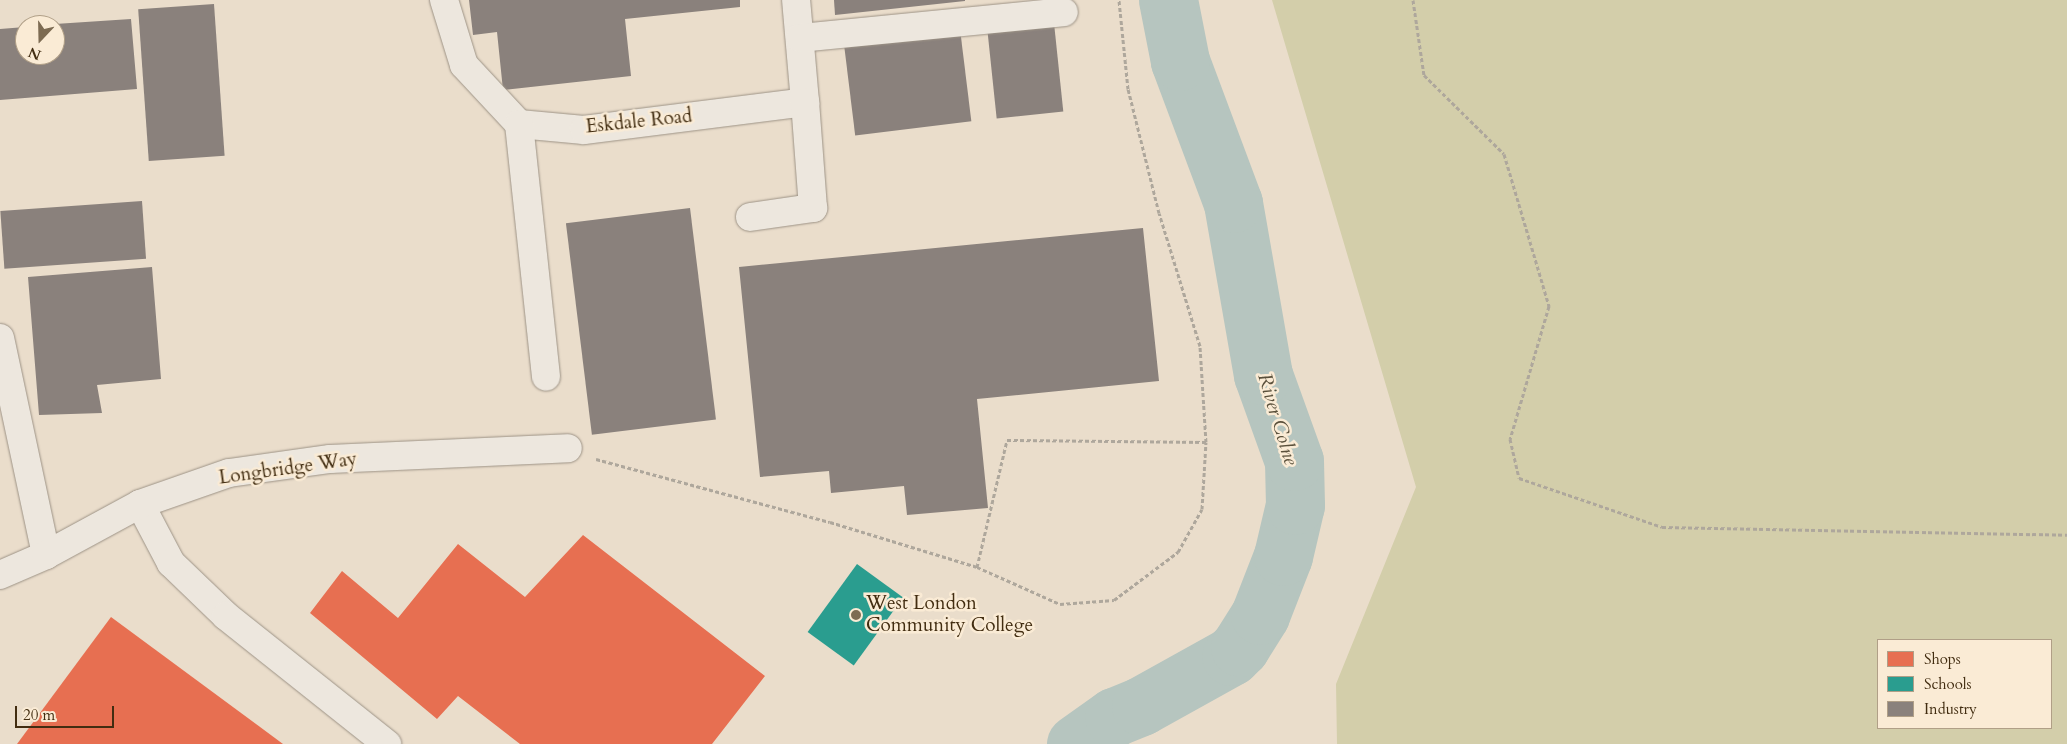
<!DOCTYPE html>
<html>
<head>
<meta charset="utf-8">
<style>
	body { margin:0 }
	#map { position:relative; width:2067px; height:744px; overflow:hidden; background:#eaddcb; font-family:Cardo,serif }
	div>[style] { position:absolute }
	[style*='--x'] { left:calc(var(--x)*1px); top:calc(var(--y)*1px); width:calc(var(--w)*1px); rotate:calc(var(--a)*1deg) }
	.green>* { inset:0; background:#d3ceaa }
	.shops>* { inset:0; background:#e76f51 }
	.schools>* { inset:0; background:#2a9d8f; transform-origin:0 0 }
	.industry>* { inset:0; background:#8a817c; transform-origin:0 0 }
	.river>* { height:59px; margin:-29.5px; padding:0 29.5px; transform-origin:29.5px; border-radius:29.5px; background:#b6c5bf }
	.path>* { height:3px; margin-top:-1.5px; transform-origin:0; background:repeating-linear-gradient(90deg,#aea79c 0 4px,transparent 0 6.5px) }
	.roads { filter:drop-shadow(0 0 1px #9d9386) drop-shadow(0 0 1px #9d9386) }
	.minor>* { height:28px; margin:-14px; padding:0 14px; transform-origin:14px; border-radius:14px; background:#ede7de }
	.dots>* { width:14px; height:14px; translate:-50% -50%; box-sizing:border-box; border:2px solid #faebd5; border-radius:50% }
	span { translate:-50% -50%; white-space:nowrap; text-align:center; line-height:1.15; -webkit-text-stroke:5px #faebd5; paint-order:stroke }
	.street-label { font-size:19px; color:#422d11 }
	.poi-label { font-size:19px; color:#422d11 }
	.left { translate:0 -50%; text-align:left }
	.water-label { font-size:20px; color:#5a503b; font-style:italic }
	.legend { position:absolute; left:1877px; top:639px; width:175px; height:90px; box-sizing:border-box; background:#faebd5; border:1px solid #b09f87; margin:0; padding:6px 9px; list-style:none; font-size:15px; color:#422d11 }
	.legend li { display:flex; align-items:center; gap:10px; height:25px }
	.legend b { width:25px; border:1px solid #b09f87 }
	.north { position:absolute; left:15px; top:15px; width:50px; height:50px; box-sizing:border-box; background:#faebd5; border:1px solid #b09f87; border-radius:50%; rotate:201deg; font-size:14px; font-weight:700; line-height:20px; text-align:center; color:#422d11 }
	.north::after { content:''; display:block; margin:auto; width:18px; height:22px; background:#7d6b52; clip-path:polygon(50% 0,100% 100%,50% 72%,0 100%) }
	.scale { position:absolute; left:15px; top:706px; width:99px; height:22px; box-sizing:border-box; border:2px solid #422d11; border-top:0; padding-left:6px; font-size:15px; line-height:18px; white-space:nowrap; color:#422d11; -webkit-text-stroke:4px #faebd5; paint-order:stroke }
</style>
</head>
<body>
<div id="map">
	<div class="green">
		<i style="clip-path:polygon(evenodd,1272px 0,2067px 0,2067px 744px,1337px 744px,1336px 684px,1416px 487px,1272px 0,1878px 640px,2051px 640px,2051px 728px,1878px 728px,1878px 640px)"></i>
	</div>
	<div class="shops">
		<i style="clip-path:polygon(583px 535px,765px 676px,712px 744px,520px 744px,458px 696px,437px 719px,310px 613px,342px 571px,398px 618px,458px 544px,525px 597px)"></i>
		<i style="clip-path:polygon(111px 617px,283px 744px,17px 744px)"></i>
	</div>
	<div class="schools">
		<i style="left:857px;top:564px;width:57px;height:84px;rotate:36deg"></i>
	</div>
	<div class="industry">
		<i style="clip-path:polygon(469px 0,740px 0,740px 7px,625px 19px,631px 76px,503px 90px,497px 32px,473px 35px)"></i>
		<i style="clip-path:polygon(834px 0,965px 0,965px 1px,835px 15px)"></i>
		<i style="left:214px;top:4px;width:152px;height:76px;rotate:86deg"></i>
		<i style="clip-path:polygon(131px 19px,137px 89px,0 100px,0 29px,25px 27px,25px 55px,55px 55px,55px 24px)"></i>
		<i style="left:1054px;top:23px;width:89px;height:67px;rotate:84deg"></i>
		<i style="left:960px;top:29px;width:93px;height:117px;rotate:83deg"></i>
		<i style="left:142px;top:201px;width:58px;height:142px;rotate:86deg"></i>
		<i style="left:690px;top:208px;width:213px;height:125px;rotate:83deg"></i>
		<i style="clip-path:polygon(1143px 228px,1159px 381px,977px 399px,988px 508px,907px 515px,904px 486px,831px 493px,829px 471px,760px 477px,739px 267px)"></i>
		<i style="clip-path:polygon(152px 267px,161px 379px,97px 385px,102px 413px,39px 415px,28px 277px)"></i>
	</div>
	<div class="river">
		<i style="--x:1076;--y:744;--w:47;--a:-35.4"></i>
		<i style="--x:1114;--y:717;--w:29;--a:-22"></i>
		<i style="--x:1141;--y:706;--w:103;--a:-29.1"></i>
		<i style="--x:1231;--y:656;--w:13;--a:-45"></i>
		<i style="--x:1240;--y:647;--w:38;--a:-58"></i>
		<i style="--x:1260;--y:615;--w:63;--a:-68.7"></i>
		<i style="--x:1283;--y:556;--w:52;--a:-76.8"></i>
		<i style="--x:1295;--y:505;--w:44;--a:-91.3"></i>
		<i style="--x:1294;--y:461;--w:91;--a:-109.8"></i>
		<i style="--x:1263;--y:375;--w:175;--a:-99.9"></i>
		<i style="--x:1233;--y:203;--w:152;--a:-110.5"></i>
		<i style="--x:1180;--y:61;--w:62;--a:-101.1"></i>
	</div>
	<div class="path">
		<i style="--x:1413;--y:0;--w:76;--a:81.7"></i>
		<i style="--x:1424;--y:75;--w:112;--a:44.6"></i>
		<i style="--x:1504;--y:154;--w:159;--a:73.5"></i>
		<i style="--x:1549;--y:306;--w:139;--a:106.3"></i>
		<i style="--x:1510;--y:439;--w:40;--a:77"></i>
		<i style="--x:1519;--y:478;--w:151;--a:18.9"></i>
		<i style="--x:1662;--y:527;--w:405;--a:1.1"></i>
		<i style="--x:596;--y:459;--w:242;--a:15.1"></i>
		<i style="--x:830;--y:522;--w:154;--a:17"></i>
		<i style="--x:977;--y:567;--w:91;--a:24"></i>
		<i style="--x:1060;--y:604;--w:54;--a:-4.2"></i>
		<i style="--x:1114;--y:600;--w:80;--a:-36.9"></i>
		<i style="--x:1178;--y:552;--w:49;--a:-60.8"></i>
		<i style="--x:1202;--y:509;--w:67;--a:-86.6"></i>
		<i style="--x:1206;--y:442;--w:96;--a:-93.6"></i>
		<i style="--x:1200;--y:346;--w:139;--a:-107.1"></i>
		<i style="--x:1159;--y:213;--w:128;--a:-104"></i>
		<i style="--x:1128;--y:89;--w:89;--a:-95.8"></i>
		<i style="--x:977;--y:567;--w:130;--a:-76.7"></i>
		<i style="--x:1007;--y:440;--w:199;--a:0.6"></i>
	</div>
	<div class="roads">
		<div class="minor">
			<i style="--x:444;--y:0;--w:68;--a:72.9"></i>
			<i style="--x:464;--y:65;--w:81;--a:47"></i>
			<i style="--x:519;--y:124;--w:65;--a:5.3"></i>
			<i style="--x:584;--y:130;--w:223;--a:-7.2"></i>
			<i style="--x:805;--y:102;--w:102;--a:-95"></i>
			<i style="--x:800;--y:38;--w:265;--a:-5.6"></i>
			<i style="--x:519;--y:124;--w:254;--a:83.9"></i>
			<i style="--x:750;--y:217;--w:64;--a:-8.1"></i>
			<i style="--x:813;--y:208;--w:106;--a:-94.3"></i>
			<i style="--x:0;--y:338;--w:222;--a:78"></i>
			<i style="--x:140;--y:504;--w:67;--a:62.3"></i>
			<i style="--x:171;--y:563;--w:76;--a:43.9"></i>
			<i style="--x:226;--y:616;--w:206;--a:38.5"></i>
			<i style="--x:0;--y:575;--w:50;--a:-23.5"></i>
			<i style="--x:46;--y:555;--w:107;--a:-28.5"></i>
			<i style="--x:140;--y:504;--w:94;--a:-19.2"></i>
			<i style="--x:229;--y:473;--w:102;--a:-7.9"></i>
			<i style="--x:330;--y:459;--w:238;--a:-2.6"></i>
		</div>
	</div>
	<div class="dots">
		<i style="left:856px;top:615px;background:#7d6b52"></i>
	</div>
	<div class="street-label">
		<span style="left:639px;top:122px;rotate:-6deg">Eskdale Road</span>
		<span style="left:288px;top:469px;rotate:-8deg">Longbridge Way</span>
	</div>
	<div class="poi-label">
		<span class="left" style="left:866px;top:615px">West London<br>Community College</span>
	</div>
	<div class="water-label">
		<span style="left:1278px;top:419px;rotate:73deg">River Colne</span>
	</div>
	<ul class="legend">
	<li><b style="height:14px;background:#e76f51"></b>Shops</li>
	<li><b style="height:14px;background:#2a9d8f"></b>Schools</li>
	<li><b style="height:14px;background:#8a817c"></b>Industry</li>
	</ul>
	<div class="north">N</div>
	<div class="scale">20 m</div>
</div>
</body>
</html>
